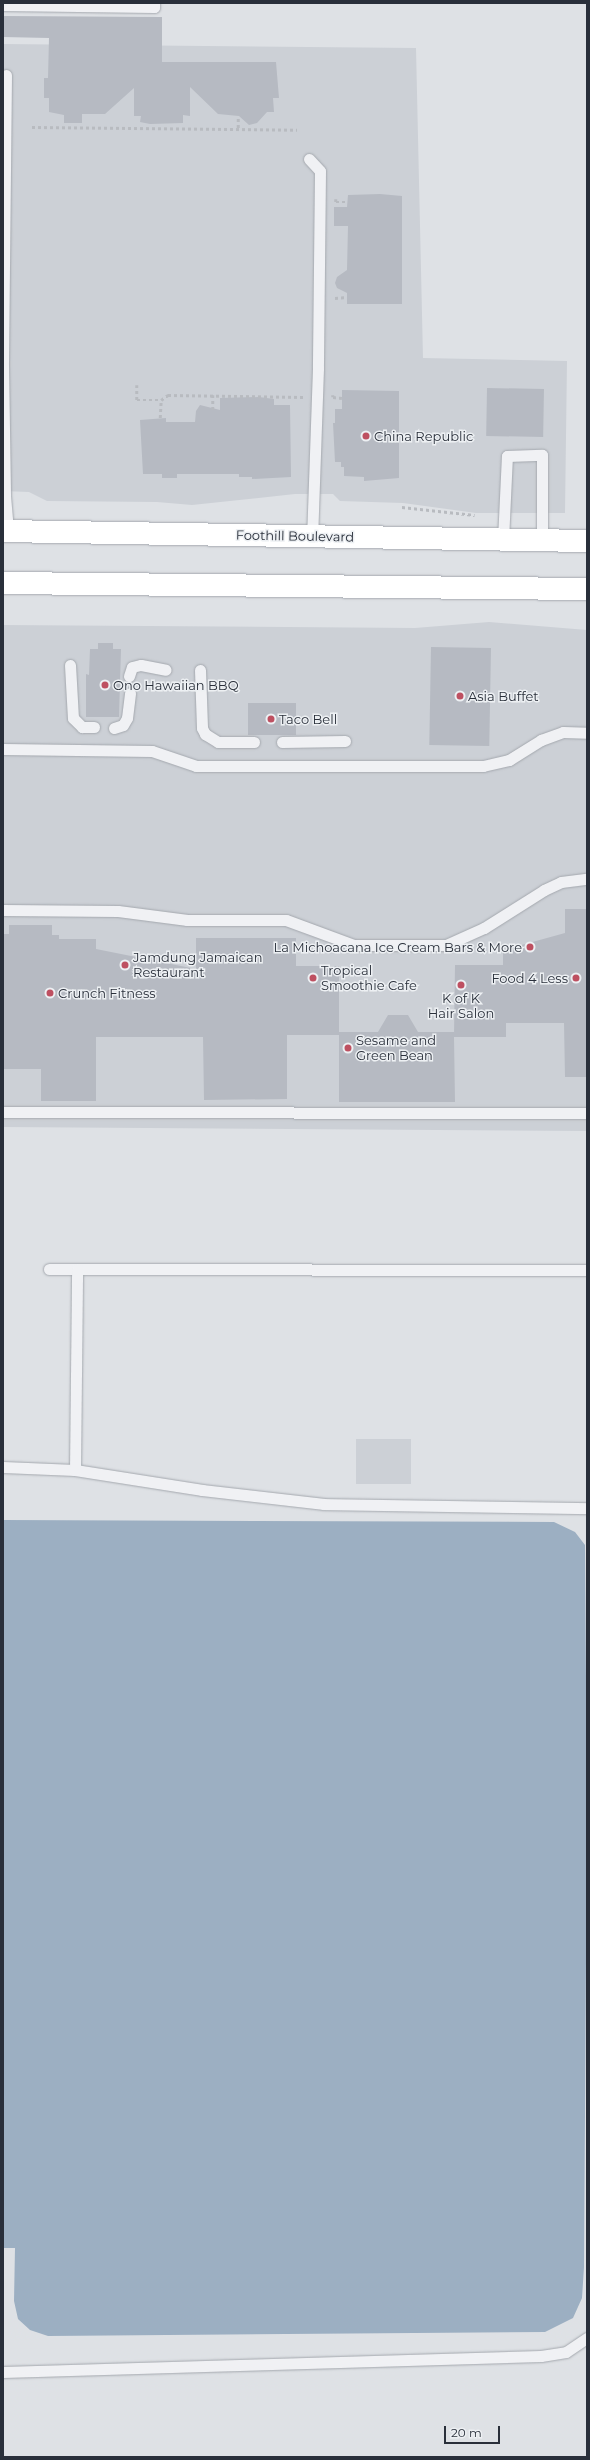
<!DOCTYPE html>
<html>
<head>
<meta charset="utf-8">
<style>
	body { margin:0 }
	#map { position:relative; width:590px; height:2460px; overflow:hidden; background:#dee1e5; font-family:Montserrat,sans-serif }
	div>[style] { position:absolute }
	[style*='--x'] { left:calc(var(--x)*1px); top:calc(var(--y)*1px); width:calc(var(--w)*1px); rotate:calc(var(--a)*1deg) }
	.built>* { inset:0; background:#ccd0d6; transform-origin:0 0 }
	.water>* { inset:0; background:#9cafc2 }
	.building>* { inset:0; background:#b6bac2; transform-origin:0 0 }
	.path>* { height:2.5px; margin-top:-1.25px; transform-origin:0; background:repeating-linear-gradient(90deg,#b8bbc0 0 3px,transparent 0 6px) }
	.roads { filter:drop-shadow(0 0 1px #a4a8ae) drop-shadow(0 0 1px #a4a8ae) }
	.service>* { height:11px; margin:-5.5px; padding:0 5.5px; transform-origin:5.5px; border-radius:5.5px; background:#f0f1f4 }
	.primary>* { height:22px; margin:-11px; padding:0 11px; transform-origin:11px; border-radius:11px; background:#fff }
	.dots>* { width:11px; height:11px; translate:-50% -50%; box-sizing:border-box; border:2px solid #edf0f3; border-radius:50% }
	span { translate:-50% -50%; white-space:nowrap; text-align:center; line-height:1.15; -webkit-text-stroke:3px #edf0f3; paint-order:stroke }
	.poi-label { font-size:13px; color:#292f3a }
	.left { translate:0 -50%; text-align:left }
	.right { translate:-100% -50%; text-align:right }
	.street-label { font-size:13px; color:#292f3a }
	.frame { position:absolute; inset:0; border:4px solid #292f3a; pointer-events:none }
	.scale { position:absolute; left:444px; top:2426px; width:56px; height:18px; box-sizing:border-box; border:2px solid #292f3a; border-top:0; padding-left:5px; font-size:12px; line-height:14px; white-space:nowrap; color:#292f3a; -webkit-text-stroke:3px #edf0f3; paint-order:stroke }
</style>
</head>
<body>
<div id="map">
	<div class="built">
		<i style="clip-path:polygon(3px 44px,416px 48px,423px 358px,567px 361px,565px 513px,476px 513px,403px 503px,340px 501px,333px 494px,295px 494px,192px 505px,157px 502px,47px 501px,29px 492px,3px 491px)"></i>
		<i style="clip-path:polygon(489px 622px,587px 630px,587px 1131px,3px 1127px,3px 625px,415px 628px)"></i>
		<i style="left:356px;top:1439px;width:55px;height:45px"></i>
	</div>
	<div class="water">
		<i style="clip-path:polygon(3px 1520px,554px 1522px,575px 1532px,585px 1545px,587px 1810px,584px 2267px,582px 2298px,573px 2318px,545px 2332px,48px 2336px,30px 2330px,18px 2319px,14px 2301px,15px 2248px,3px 2248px)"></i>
	</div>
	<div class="building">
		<i style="clip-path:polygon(3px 16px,162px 17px,162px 62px,276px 62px,279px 98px,273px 98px,274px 112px,267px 112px,257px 123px,249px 125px,239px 116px,218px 114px,190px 87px,190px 116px,183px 115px,183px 123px,150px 124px,140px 122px,141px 116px,134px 116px,134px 88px,105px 114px,82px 114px,82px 123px,64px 123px,64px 115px,49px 112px,49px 98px,44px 98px,44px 78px,48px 78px,49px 38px,3px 37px)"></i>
		<i style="clip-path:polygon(380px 194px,402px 196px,402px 304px,347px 304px,347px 293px,337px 288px,335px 283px,337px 277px,347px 270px,348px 226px,334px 226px,334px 207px,347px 207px,348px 195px)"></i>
		<i style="left:487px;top:388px;width:57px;height:48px;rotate:1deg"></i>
		<i style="clip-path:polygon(342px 390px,399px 391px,399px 478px,364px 481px,364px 477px,344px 476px,344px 467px,341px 467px,341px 462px,335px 462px,333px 423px,335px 423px,335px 409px,342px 409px)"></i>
		<i style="clip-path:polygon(259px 397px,274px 399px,274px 405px,290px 405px,291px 477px,252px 479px,252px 477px,239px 477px,239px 474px,177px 474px,177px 478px,162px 478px,162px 474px,143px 474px,140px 420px,166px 418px,166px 422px,195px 422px,196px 411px,200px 405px,220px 410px,220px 398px)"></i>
		<i style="clip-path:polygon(98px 643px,113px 643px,113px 649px,121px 649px,119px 717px,86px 717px,86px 674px,89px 675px,90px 649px,98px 649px)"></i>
		<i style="left:431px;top:647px;width:60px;height:98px;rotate:1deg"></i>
		<i style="left:248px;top:703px;width:48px;height:32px"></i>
		<i style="clip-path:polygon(565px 909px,587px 909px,587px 1077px,565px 1077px,564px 1023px,506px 1023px,506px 1037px,454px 1037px,455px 1102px,339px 1102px,339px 1032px,378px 1032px,388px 1015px,408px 1015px,418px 1032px,454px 1032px,454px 1036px,455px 965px,503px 965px,503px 950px,565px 933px)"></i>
		<i style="clip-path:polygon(9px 925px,52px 925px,52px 935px,59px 935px,59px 939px,96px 939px,96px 949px,196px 969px,196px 938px,296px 938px,296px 966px,339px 966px,339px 1035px,287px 1035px,287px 1099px,204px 1100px,203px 1037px,96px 1037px,96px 1101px,41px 1101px,41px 1069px,3px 1069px,3px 934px,9px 934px)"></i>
	</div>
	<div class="path">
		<i style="--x:32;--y:127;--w:265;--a:0.6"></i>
		<i style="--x:238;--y:128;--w:12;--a:-90"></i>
		<i style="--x:336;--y:199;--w:3;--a:90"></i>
		<i style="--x:336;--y:202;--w:11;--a:0"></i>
		<i style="--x:335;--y:298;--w:12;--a:-5"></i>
		<i style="--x:137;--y:385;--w:15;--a:90"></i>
		<i style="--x:137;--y:400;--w:24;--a:0"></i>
		<i style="--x:213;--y:395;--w:15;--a:90"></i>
		<i style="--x:333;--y:395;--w:2;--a:90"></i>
		<i style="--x:333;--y:397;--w:9;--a:6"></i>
		<i style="--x:160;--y:418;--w:18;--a:-87"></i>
		<i style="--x:161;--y:400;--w:9;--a:-36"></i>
		<i style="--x:168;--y:395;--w:135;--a:0.8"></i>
		<i style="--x:402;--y:507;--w:73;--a:6.3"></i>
	</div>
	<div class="roads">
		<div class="service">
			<i style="--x:3;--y:5;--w:151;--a:0.8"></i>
			<i style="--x:154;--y:7;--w:4;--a:-90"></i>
			<i style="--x:6;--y:75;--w:291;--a:90.6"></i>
			<i style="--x:3;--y:366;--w:130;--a:89.1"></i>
			<i style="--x:5;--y:496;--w:35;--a:85"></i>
			<i style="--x:309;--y:159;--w:16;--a:47"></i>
			<i style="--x:320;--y:171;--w:197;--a:90.6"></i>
			<i style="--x:318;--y:368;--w:169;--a:92"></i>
			<i style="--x:503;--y:540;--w:84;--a:-87.3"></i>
			<i style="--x:507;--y:456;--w:35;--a:-2"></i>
			<i style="--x:542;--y:455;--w:85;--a:90"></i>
			<i style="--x:70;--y:665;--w:53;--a:86.8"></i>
			<i style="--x:73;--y:718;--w:13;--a:45"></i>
			<i style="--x:82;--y:727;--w:12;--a:0"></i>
			<i style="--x:200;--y:670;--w:58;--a:88"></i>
			<i style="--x:202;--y:728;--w:7;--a:63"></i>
			<i style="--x:205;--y:734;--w:15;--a:32"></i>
			<i style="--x:218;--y:742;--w:36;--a:0"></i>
			<i style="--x:129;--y:676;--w:9;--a:-72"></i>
			<i style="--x:132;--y:667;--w:9;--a:-13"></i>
			<i style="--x:141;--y:665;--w:25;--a:11"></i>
			<i style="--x:114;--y:728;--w:9;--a:-18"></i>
			<i style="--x:123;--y:725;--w:8;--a:-60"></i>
			<i style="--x:127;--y:718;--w:25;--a:-83"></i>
			<i style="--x:282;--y:742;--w:63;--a:-0.9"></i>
			<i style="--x:3;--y:749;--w:149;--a:0.8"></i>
			<i style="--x:152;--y:751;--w:46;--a:18.8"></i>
			<i style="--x:196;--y:766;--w:287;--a:0"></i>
			<i style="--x:483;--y:766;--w:27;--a:-13"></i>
			<i style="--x:509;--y:760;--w:38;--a:-32"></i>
			<i style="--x:541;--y:740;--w:23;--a:-20"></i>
			<i style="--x:563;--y:732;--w:24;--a:2"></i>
			<i style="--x:3;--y:910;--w:115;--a:0.5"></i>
			<i style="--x:118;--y:911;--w:70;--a:7.4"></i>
			<i style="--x:187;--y:920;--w:99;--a:0"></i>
			<i style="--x:286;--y:920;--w:72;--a:20.2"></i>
			<i style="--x:354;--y:945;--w:92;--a:0"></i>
			<i style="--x:446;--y:945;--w:42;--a:-24.1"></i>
			<i style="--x:484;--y:928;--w:71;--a:-32.3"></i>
			<i style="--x:544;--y:890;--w:19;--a:-25"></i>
			<i style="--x:561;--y:882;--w:26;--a:-7"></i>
			<i style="--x:3;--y:1112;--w:584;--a:0.1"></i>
			<i style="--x:49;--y:1269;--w:538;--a:0.11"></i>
			<i style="--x:3;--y:1467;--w:72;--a:2.4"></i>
			<i style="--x:75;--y:1470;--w:129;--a:8.9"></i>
			<i style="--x:202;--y:1490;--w:123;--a:6.5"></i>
			<i style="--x:324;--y:1504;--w:263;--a:0.9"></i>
			<i style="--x:75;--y:1470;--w:201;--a:-89.4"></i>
			<i style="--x:3;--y:2372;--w:538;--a:-1.7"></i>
			<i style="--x:541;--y:2356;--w:25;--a:-9"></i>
			<i style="--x:566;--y:2352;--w:25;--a:-34"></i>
		</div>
		<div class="primary">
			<i style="--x:3;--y:531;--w:584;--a:0.98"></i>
			<i style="--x:3;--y:583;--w:584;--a:0.59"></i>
		</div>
	</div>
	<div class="dots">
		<i style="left:366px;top:436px;background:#be5061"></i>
		<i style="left:105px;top:685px;background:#be5061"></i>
		<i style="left:460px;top:696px;background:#be5061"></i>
		<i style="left:271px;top:719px;background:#be5061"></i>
		<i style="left:530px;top:947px;background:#be5061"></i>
		<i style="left:125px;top:965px;background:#be5061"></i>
		<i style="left:313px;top:978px;background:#be5061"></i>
		<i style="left:576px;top:978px;background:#be5061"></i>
		<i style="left:461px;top:985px;background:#be5061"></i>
		<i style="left:50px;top:993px;background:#be5061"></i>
		<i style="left:348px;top:1048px;background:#be5061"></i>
	</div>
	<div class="poi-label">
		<span class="left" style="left:374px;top:436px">China Republic</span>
		<span class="left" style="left:113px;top:685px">Ono Hawaiian BBQ</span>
		<span class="left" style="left:468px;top:696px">Asia Buffet</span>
		<span class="left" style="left:279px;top:719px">Taco Bell</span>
		<span class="right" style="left:522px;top:947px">La Michoacana Ice Cream Bars &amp; More</span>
		<span class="left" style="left:133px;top:965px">Jamdung Jamaican<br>Restaurant</span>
		<span class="left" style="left:321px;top:978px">Tropical<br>Smoothie Cafe</span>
		<span class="right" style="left:568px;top:978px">Food 4 Less</span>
		<span class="left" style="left:58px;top:993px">Crunch Fitness</span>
		<span style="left:461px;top:1006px">K of K<br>Hair Salon</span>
		<span class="left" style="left:356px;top:1048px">Sesame and<br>Green Bean</span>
	</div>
	<div class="street-label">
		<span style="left:295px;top:536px;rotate:1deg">Foothill Boulevard</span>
	</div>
	<div class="frame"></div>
	<div class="scale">20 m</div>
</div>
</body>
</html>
